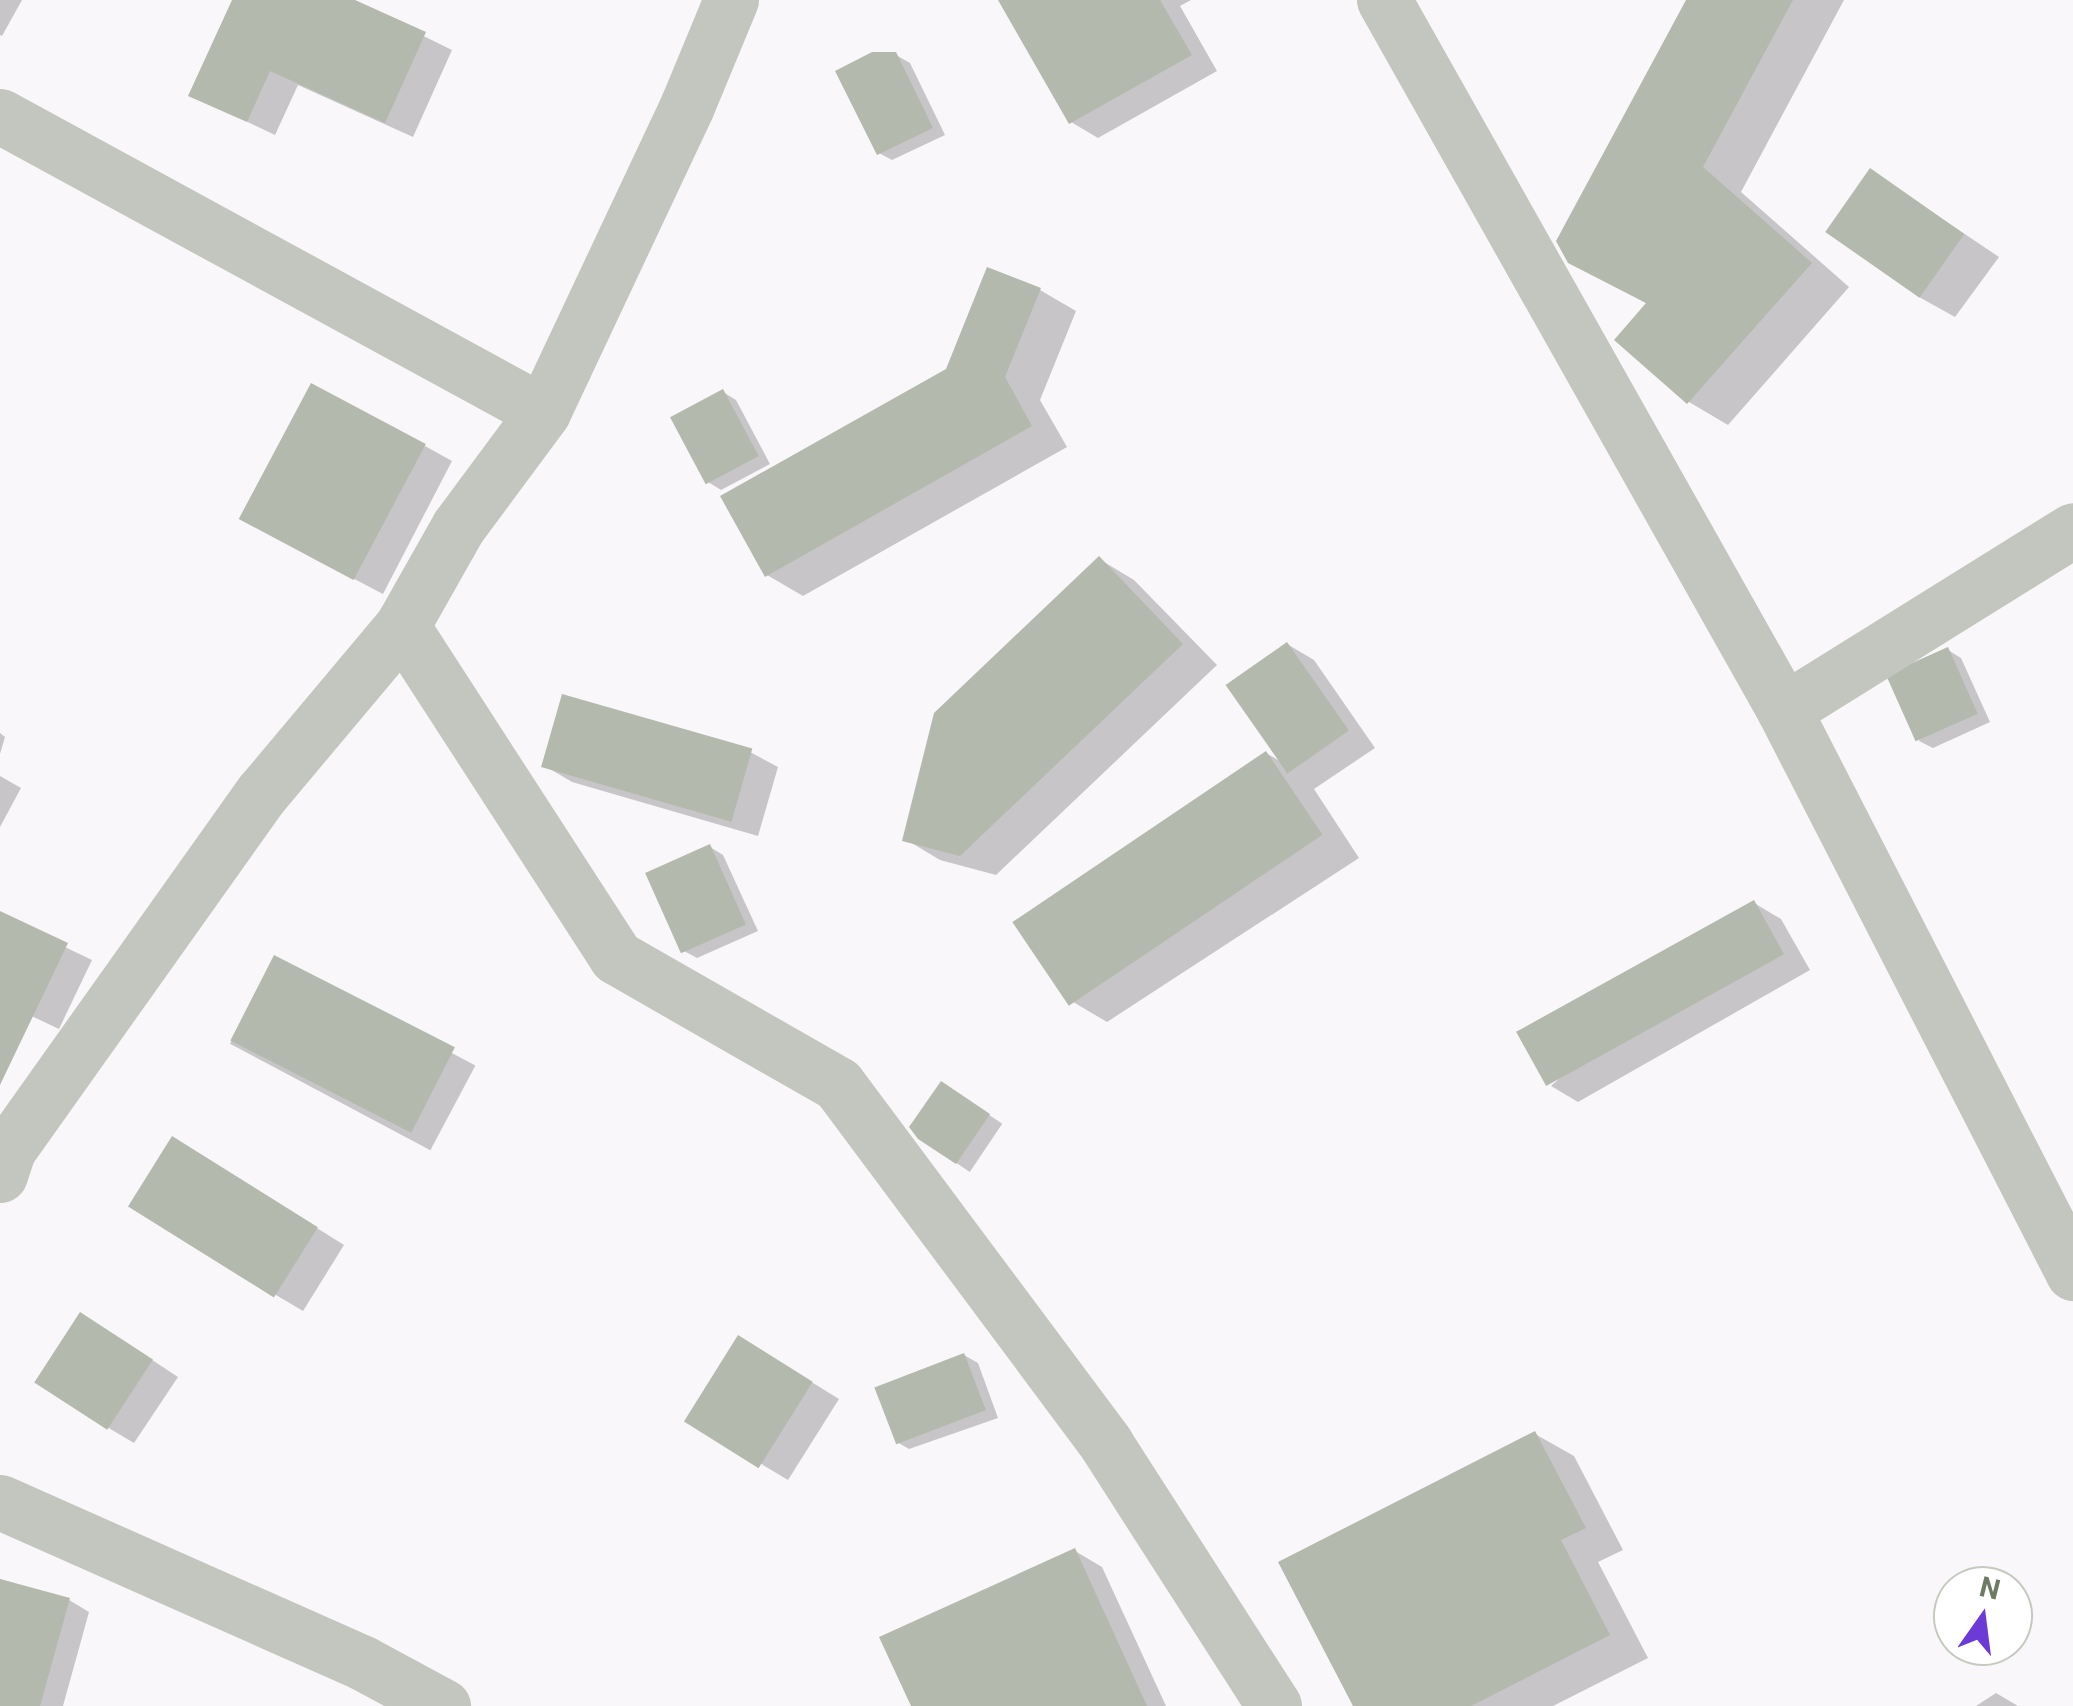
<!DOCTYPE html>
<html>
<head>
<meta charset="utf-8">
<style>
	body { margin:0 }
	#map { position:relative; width:2073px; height:1706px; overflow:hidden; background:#f9f7f9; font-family:Roboto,sans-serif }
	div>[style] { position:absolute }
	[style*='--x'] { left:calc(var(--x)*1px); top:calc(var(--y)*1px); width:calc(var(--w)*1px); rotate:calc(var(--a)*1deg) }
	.shadow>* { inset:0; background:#0003; transform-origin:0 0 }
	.building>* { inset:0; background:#b3b9ad; transform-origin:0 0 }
	.minor>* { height:55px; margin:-27.5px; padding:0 27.5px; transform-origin:27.5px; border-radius:27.5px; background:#c2c6be }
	span { translate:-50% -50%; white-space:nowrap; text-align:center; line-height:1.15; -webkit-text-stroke:10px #fff; paint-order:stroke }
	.north { position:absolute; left:1933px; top:1566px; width:100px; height:100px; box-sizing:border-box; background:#fff; border:2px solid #c5cac0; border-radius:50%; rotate:14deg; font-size:28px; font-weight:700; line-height:40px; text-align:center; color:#6e7a62 }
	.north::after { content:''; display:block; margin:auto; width:35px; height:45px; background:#6b3ad7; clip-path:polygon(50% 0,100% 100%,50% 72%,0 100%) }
</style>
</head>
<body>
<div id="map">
	<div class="shadow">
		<i style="clip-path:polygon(0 0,22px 0,2px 36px,0 35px)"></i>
		<i style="clip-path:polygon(234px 0,350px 0,452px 50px,413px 137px,298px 85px,275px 135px,191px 95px)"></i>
		<i style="clip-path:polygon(1017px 0,1191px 0,1180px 6px,1217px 71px,1098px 138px,1071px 122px)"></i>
		<i style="clip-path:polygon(1689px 0,1844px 0,1741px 192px,1849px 287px,1728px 425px,1689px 402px,1617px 339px,1648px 304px,1610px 284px)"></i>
		<i style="clip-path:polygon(896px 55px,910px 63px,945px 135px,892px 160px,879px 153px)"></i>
		<i style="clip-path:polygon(1871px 171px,1999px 257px,1955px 317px,1919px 297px)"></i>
		<i style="clip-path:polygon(1040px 290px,1076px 311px,1040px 400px,1067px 447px,803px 596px,767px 575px,948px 371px)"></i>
		<i style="clip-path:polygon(723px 392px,736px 400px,770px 464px,721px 490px,708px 482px)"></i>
		<i style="clip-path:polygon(425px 446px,452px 461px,383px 594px,270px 535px)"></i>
		<i style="clip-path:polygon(1099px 559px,1134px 580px,1217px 665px,996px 875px,940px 860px,905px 839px)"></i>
		<i style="clip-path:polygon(1287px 644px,1314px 660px,1375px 748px,1314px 789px,1359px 858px,1107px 1022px,1068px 999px,1266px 753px,1283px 763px)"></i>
		<i style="clip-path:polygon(1948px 650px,1961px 658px,1990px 722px,1933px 748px,1919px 741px)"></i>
		<i style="clip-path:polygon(0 733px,5px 737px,0 754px)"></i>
		<i style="clip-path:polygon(750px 752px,778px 767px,758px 836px,572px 782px,545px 766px)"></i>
		<i style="clip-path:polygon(0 776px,21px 788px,0 827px)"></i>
		<i style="clip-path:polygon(710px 847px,723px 855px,758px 931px,697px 958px,684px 951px)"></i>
		<i style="clip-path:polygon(1754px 903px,1781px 919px,1810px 970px,1578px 1102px,1551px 1086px)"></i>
		<i style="clip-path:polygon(0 916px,92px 960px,59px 1029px,0 1001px)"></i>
		<i style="left:275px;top:959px;width:227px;height:96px;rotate:28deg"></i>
		<i style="left:955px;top:1092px;width:57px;height:58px;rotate:34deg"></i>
		<i style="clip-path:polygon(200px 1155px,344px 1245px,303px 1311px,276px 1295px)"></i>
		<i style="clip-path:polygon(108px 1331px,178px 1377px,134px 1443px,107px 1427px)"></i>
		<i style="clip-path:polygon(766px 1354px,839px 1399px,788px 1480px,688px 1420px)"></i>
		<i style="clip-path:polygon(964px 1355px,978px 1363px,998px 1418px,909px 1449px,895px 1441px)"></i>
		<i style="clip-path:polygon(1535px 1434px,1574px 1456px,1623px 1550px,1598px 1562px,1648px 1658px,1553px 1706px,1356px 1706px)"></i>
		<i style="clip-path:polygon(1075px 1551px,1102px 1567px,1166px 1706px,914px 1706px)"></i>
		<i style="clip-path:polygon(0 1579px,69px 1600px,89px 1612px,63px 1706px,0 1706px)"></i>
		<i style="clip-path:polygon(1996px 1693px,2018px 1706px,1976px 1706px)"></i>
	</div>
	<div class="building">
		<i style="clip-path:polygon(232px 0,355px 0,426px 32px,385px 123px,270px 71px,247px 122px,188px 96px)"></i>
		<i style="clip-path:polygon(998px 0,1160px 0,1192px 55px,1069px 124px)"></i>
		<i style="clip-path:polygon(1686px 0,1793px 0,1703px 167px,1812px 263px,1687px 404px,1614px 340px,1646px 303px,1568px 263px,1556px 241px)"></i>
		<i style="clip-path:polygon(872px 52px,896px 52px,933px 128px,877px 155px,835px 71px)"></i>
		<i style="left:1870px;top:168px;width:115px;height:78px;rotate:35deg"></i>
		<i style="clip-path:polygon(987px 267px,1041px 288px,1005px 377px,1032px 426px,765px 577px,720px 496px,946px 369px)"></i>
		<i style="left:311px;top:383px;width:130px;height:154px;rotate:28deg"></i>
		<i style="left:723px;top:389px;width:76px;height:60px;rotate:62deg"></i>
		<i style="clip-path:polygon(1099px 556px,1183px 644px,960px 856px,902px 841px,934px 713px)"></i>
		<i style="left:1287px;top:642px;width:108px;height:75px;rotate:55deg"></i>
		<i style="left:1948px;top:647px;width:73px;height:68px;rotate:66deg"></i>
		<i style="left:562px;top:694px;width:198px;height:76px;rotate:16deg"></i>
		<i style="left:1266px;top:751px;width:101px;height:306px;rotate:56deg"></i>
		<i style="left:710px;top:844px;width:88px;height:71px;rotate:66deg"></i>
		<i style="left:1754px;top:900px;width:62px;height:272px;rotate:61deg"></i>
		<i style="clip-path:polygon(0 911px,68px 943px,0 1085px)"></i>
		<i style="left:274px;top:955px;width:203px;height:96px;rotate:27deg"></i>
		<i style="clip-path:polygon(941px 1081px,990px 1114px,956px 1164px,918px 1139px,909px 1127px)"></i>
		<i style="left:172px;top:1136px;width:172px;height:83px;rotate:32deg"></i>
		<i style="left:80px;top:1312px;width:87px;height:84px;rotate:33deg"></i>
		<i style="left:738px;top:1335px;width:88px;height:102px;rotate:32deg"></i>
		<i style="left:964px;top:1353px;width:61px;height:96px;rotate:69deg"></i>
		<i style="clip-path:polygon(1535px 1431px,1586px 1528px,1561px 1540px,1610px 1635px,1471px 1706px,1353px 1706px,1278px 1562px)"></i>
		<i style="clip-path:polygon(1075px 1548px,1147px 1706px,911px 1706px,879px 1637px)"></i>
		<i style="clip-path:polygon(0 1579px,70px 1598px,40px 1706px,0 1706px)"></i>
	</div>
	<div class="minor">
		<i style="--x:1384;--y:0;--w:815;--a:60.6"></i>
		<i style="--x:1784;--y:710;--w:633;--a:62.83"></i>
		<i style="--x:0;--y:116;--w:618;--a:28.6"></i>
		<i style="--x:402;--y:626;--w:394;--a:57.1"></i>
		<i style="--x:616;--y:957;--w:256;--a:29.8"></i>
		<i style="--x:838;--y:1084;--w:449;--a:53.3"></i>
		<i style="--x:1106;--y:1444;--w:311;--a:57.3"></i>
		<i style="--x:1784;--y:710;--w:340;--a:-31.9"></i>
		<i style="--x:0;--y:1175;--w:26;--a:-72"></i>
		<i style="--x:8;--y:1150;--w:438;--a:-54.6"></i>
		<i style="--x:262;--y:793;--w:218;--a:-50"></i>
		<i style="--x:402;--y:626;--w:114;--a:-60.5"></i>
		<i style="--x:458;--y:527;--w:143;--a:-53.5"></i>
		<i style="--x:543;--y:412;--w:338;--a:-64.8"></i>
		<i style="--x:687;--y:106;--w:115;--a:-67.5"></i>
		<i style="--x:0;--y:1502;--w:397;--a:23.9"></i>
		<i style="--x:363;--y:1663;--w:91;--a:28.3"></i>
	</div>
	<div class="north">N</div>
</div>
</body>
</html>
